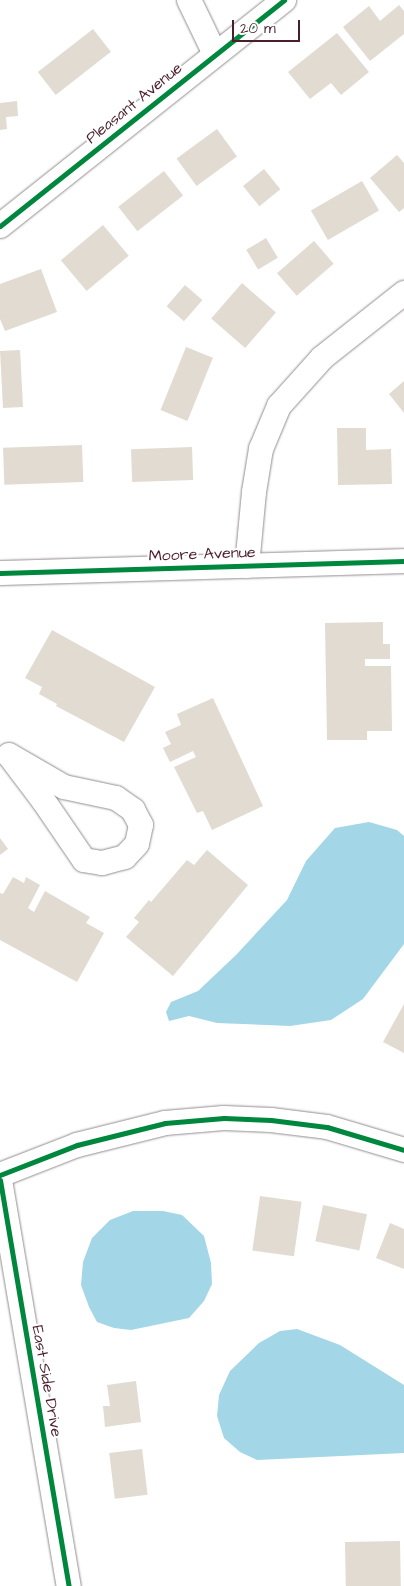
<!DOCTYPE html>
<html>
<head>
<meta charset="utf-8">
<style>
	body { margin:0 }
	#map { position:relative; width:404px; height:1586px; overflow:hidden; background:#fff; font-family:"Architects Daughter",sans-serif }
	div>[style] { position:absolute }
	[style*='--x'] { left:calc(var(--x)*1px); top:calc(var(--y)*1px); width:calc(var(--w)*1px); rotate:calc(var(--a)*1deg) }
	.water>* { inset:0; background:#a3d6e6 }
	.building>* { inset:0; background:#e1dbd2; transform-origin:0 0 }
	.roads { filter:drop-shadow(0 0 1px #948c8e) drop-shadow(0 0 1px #948c8e) }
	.minor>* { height:24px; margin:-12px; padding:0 12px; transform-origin:12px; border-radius:12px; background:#fff }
	.cycleway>* { height:5px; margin:-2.5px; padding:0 2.5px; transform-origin:2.5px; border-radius:2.5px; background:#00873e }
	span { translate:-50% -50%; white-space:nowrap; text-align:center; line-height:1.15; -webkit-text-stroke:4px #fff; paint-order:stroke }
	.street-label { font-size:16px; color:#4a1f2b }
	.scale { position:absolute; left:232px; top:20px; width:68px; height:22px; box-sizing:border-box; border:2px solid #4a1f2b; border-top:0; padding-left:6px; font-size:15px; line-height:18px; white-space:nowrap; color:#4a1f2b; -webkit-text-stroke:4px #fff; paint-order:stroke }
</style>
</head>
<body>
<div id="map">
	<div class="water">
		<i style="clip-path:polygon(369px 822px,397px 830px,404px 836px,404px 944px,363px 999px,331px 1020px,290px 1026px,217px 1023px,189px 1016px,169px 1021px,166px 1012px,171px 1002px,198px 991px,236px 955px,287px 900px,306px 861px,335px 828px)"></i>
		<i style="clip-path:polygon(133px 1211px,163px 1211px,182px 1215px,204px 1236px,211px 1263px,212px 1284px,204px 1301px,189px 1318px,131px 1330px,114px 1328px,97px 1322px,89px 1307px,81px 1285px,83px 1262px,92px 1238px,110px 1220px)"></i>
		<i style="clip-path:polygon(297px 1329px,340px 1345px,404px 1385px,404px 1453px,257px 1460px,240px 1452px,224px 1438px,217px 1416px,219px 1395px,230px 1371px,259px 1343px,280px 1331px)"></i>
	</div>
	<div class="building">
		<i style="clip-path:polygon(399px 5px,404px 11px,404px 34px,370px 61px,343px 27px,369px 6px,380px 21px)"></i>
		<i style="left:93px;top:29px;width:29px;height:70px;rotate:52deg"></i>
		<i style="clip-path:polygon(337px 33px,369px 72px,341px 95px,331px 83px,310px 99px,288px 72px)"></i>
		<i style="clip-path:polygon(17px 101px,18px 116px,6px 117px,7px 129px,0 130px,0 103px)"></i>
		<i style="left:217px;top:129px;width:34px;height:50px;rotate:54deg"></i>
		<i style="clip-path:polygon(397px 155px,404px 163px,404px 208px,399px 212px,370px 178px)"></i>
		<i style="left:264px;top:169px;width:26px;height:27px;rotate:51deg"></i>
		<i style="left:164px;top:171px;width:31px;height:58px;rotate:52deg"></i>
		<i style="left:362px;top:181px;width:34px;height:59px;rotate:60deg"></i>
		<i style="left:103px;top:225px;width:40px;height:55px;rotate:50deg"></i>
		<i style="left:266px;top:238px;width:23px;height:23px;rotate:59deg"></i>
		<i style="left:314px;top:241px;width:30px;height:49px;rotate:49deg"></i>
		<i style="clip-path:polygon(41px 269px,57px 312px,5px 331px,0 319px,0 284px)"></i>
		<i style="left:242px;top:283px;width:45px;height:47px;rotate:41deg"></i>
		<i style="left:185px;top:285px;width:23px;height:28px;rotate:41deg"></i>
		<i style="left:186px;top:347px;width:29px;height:68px;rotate:22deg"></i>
		<i style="left:20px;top:350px;width:57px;height:20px;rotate:87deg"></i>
		<i style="clip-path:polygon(404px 381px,404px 413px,389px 394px)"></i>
		<i style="clip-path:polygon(337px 428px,366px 428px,366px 450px,391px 449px,392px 484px,338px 485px)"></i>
		<i style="left:82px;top:445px;width:37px;height:79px;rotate:88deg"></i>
		<i style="left:192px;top:447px;width:33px;height:61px;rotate:88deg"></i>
		<i style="clip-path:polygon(383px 622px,383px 644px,390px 644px,390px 659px,365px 659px,365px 666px,391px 666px,392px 731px,367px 731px,367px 740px,327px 740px,325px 623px)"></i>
		<i style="clip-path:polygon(52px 630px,155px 687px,124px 742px,56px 706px,57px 704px,39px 694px,42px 687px,25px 678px)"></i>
		<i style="clip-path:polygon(213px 698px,263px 806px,212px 830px,203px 811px,197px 813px,174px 767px,196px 757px,193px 751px,170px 762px,163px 748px,171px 744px,165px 732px,181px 725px,177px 714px)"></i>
		<i style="clip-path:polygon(0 838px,8px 849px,0 855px)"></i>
		<i style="clip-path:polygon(207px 850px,248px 885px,173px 976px,126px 937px,139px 922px,134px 918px,149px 900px,151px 902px,187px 860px,194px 865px)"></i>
		<i style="clip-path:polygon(13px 877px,24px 883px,26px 877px,40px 885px,28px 908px,34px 912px,45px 891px,90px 917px,86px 923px,104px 933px,77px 982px,0 940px,0 893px,3px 894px)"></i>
		<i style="clip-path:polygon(404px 1004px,404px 1053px,383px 1042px)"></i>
		<i style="left:260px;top:1196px;width:42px;height:55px;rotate:8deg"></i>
		<i style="left:323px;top:1205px;width:45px;height:37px;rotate:12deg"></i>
		<i style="clip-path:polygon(390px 1223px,404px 1229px,404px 1269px,376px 1258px)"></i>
		<i style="clip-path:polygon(136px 1381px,141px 1422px,105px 1427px,103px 1406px,110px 1406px,107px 1385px)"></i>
		<i style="left:142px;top:1449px;width:46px;height:33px;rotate:83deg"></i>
		<i style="left:400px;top:1541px;width:45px;height:55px;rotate:89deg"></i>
	</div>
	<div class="roads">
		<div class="minor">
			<i style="--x:189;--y:0;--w:60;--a:64.3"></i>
			<i style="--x:0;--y:226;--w:363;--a:-38.5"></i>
			<i style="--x:247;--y:566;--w:74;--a:-84.6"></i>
			<i style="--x:254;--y:492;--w:44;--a:-80.8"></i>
			<i style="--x:261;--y:449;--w:47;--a:-67.3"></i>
			<i style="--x:279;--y:406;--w:64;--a:-48.1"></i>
			<i style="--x:322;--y:358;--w:105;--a:-38.4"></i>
			<i style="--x:0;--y:573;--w:404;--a:-1.7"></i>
			<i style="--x:9;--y:755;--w:64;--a:30.2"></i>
			<i style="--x:64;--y:787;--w:53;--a:11.9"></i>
			<i style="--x:116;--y:798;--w:21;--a:35"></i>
			<i style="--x:133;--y:810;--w:17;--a:62"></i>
			<i style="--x:141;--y:825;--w:19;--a:102"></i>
			<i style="--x:137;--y:844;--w:18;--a:133"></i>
			<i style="--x:125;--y:857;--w:24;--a:165"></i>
			<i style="--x:102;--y:863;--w:18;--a:-171"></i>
			<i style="--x:84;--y:860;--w:73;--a:-124.3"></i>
			<i style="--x:43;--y:800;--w:56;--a:-127.1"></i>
			<i style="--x:0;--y:1175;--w:83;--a:-21.3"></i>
			<i style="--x:77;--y:1145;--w:91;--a:-14"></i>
			<i style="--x:165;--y:1123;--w:59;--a:-4.8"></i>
			<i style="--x:224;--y:1118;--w:47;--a:2.4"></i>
			<i style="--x:271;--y:1120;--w:56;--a:7.1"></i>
			<i style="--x:327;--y:1127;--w:80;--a:16.6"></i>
			<i style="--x:0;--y:1180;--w:412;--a:80.4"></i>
		</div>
	</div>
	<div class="cycleway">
		<i style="--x:0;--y:226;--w:363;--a:-38.5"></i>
		<i style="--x:0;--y:573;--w:404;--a:-1.7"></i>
		<i style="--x:0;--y:1175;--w:83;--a:-21.3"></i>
		<i style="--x:77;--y:1145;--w:91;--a:-14"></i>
		<i style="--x:165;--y:1123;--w:59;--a:-4.8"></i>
		<i style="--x:224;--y:1118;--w:47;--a:2.4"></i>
		<i style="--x:271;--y:1120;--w:56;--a:7.1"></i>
		<i style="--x:327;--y:1127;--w:80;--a:16.6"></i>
		<i style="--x:0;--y:1180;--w:412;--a:80.4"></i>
	</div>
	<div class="street-label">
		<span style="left:134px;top:103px;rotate:-39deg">Pleasant Avenue</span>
		<span style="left:202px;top:554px;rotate:-2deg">Moore Avenue</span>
		<span style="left:47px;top:1381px;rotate:80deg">East Side Drive</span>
	</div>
	<div class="scale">20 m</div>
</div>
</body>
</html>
